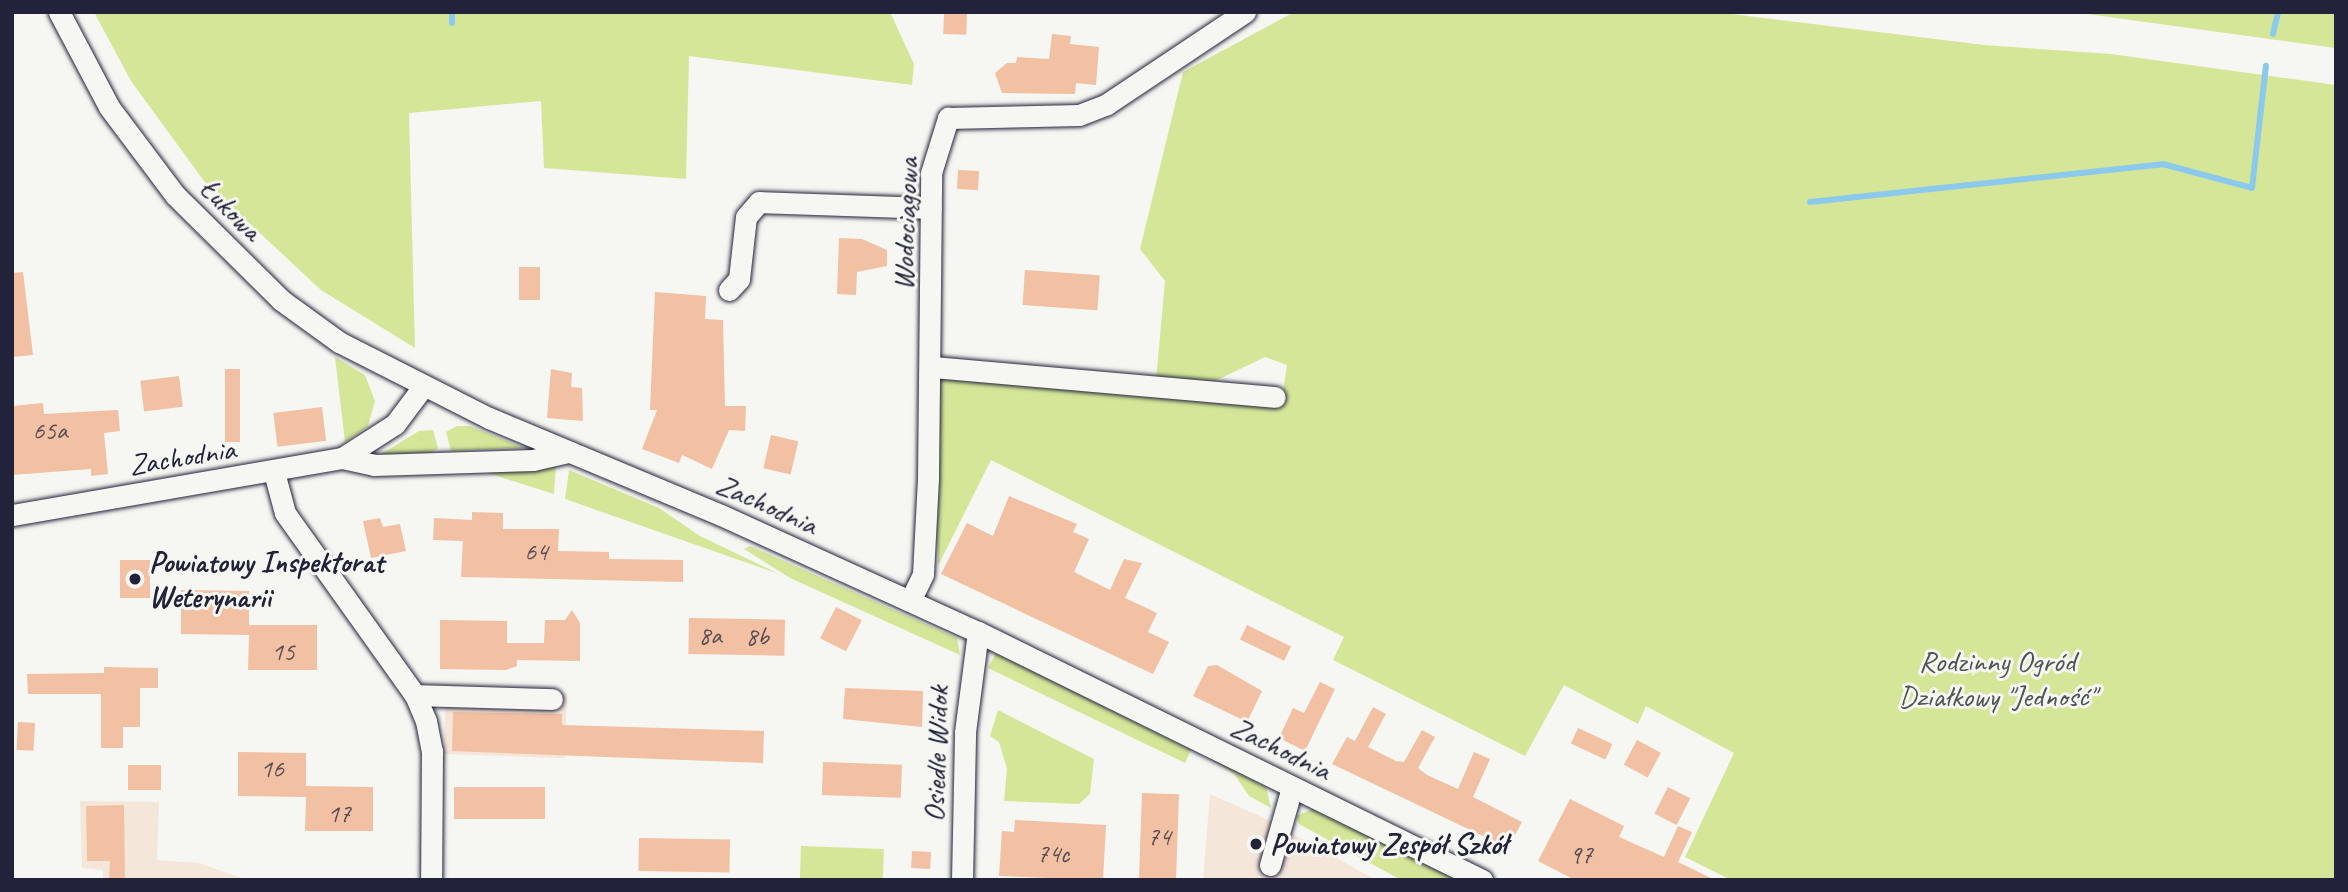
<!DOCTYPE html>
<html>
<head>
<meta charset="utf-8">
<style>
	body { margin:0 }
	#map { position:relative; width:2348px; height:892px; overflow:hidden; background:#f6f6f2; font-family:Caveat,sans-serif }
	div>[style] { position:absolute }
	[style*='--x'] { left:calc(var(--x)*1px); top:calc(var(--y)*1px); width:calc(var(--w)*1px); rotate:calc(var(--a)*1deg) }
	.built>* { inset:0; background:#f5e6da; transform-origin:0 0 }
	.green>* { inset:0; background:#d6e699; transform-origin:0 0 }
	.stream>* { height:6px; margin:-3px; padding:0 3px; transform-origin:3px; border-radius:3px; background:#8bcaec }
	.building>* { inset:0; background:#f2c0a2; transform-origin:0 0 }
	.roads { filter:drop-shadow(0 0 2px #22223b) drop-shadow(0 0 2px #22223b) }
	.minor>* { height:21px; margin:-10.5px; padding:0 10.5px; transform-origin:10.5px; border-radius:10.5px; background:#f6f6f2 }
	.dots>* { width:19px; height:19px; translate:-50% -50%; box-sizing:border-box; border:4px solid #f6f6f2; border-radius:50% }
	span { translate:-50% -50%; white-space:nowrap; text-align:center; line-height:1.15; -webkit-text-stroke:6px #f6f6f2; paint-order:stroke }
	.number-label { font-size:26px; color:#564a55 }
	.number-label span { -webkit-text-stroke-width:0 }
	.street-label { font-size:30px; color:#22223b }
	.poi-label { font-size:30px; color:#22223b; font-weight:700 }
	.left { translate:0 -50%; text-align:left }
	.park-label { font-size:30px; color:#4f5352 }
	.frame { position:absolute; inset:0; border:14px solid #22223b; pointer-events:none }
</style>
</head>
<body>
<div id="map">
	<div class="built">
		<i style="left:446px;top:689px;width:121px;height:65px;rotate:2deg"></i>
		<i style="clip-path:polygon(1210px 794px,1266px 819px,1376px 880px,1203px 880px)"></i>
		<i style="clip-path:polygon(80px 801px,159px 802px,157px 860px,199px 863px,247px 880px,103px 880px,103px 870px,82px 868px)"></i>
	</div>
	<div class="green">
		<i style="clip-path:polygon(94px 12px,890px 12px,914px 64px,912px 85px,689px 56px,686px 179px,544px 168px,541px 101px,409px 113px,415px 348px,321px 290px,204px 181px,131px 81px)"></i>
		<i style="clip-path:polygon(1294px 12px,1716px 12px,1984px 45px,2111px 54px,2336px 85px,2336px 880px,1731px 880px,1685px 857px,1734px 753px,1646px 706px,1638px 724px,1564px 685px,1525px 756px,1333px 660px,1344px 637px,991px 460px,938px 566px,933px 393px,943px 376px,1283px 392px,1287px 365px,1265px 357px,1215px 381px,1156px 380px,1165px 281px,1140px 249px,1183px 72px)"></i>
		<i style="clip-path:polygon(2072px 12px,2336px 12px,2336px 48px)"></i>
		<i style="clip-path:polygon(335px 357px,365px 375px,375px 401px,368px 426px,345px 442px)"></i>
		<i style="clip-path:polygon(457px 426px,470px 426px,524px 448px,451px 451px,446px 432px)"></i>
		<i style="clip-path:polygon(433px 430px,438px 448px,429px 455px,375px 458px,419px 431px)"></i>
		<i style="clip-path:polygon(459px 464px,556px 464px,554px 494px)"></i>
		<i style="clip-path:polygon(569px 470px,659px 508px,700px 536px,779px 574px,565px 499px)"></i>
		<i style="clip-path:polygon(750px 546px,957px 638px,960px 655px,790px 578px,744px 549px)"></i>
		<i style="clip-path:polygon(996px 653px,1191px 750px,1185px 763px,988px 668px)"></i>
		<i style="clip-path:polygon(998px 710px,1094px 759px,1090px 794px,1079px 804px,1004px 801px,1007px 769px,999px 742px,990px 736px)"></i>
		<i style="clip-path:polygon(1208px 757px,1266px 787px,1271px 808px,1249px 796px,1234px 774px)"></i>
		<i style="clip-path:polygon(1313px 809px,1459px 880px,1401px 880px,1299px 824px,1296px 816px)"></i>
		<i style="left:801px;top:846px;width:83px;height:34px;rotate:2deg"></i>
	</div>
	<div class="stream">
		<i style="--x:452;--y:12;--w:11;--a:90"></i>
		<i style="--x:2273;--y:34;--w:23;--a:-77"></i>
		<i style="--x:1810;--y:202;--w:355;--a:-6.1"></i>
		<i style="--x:2163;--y:164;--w:92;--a:15.1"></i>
		<i style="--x:2252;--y:188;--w:123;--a:-83.5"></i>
	</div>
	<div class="building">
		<i style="left:944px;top:13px;width:23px;height:21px;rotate:2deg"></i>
		<i style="clip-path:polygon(1052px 34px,1071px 36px,1070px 44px,1099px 47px,1096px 85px,1076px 83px,1075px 94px,1002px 93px,995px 73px,1007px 63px,1016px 63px,1017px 57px,1049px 59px)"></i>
		<i style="left:958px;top:170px;width:21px;height:19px;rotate:3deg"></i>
		<i style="clip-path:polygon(839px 238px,862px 239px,887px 250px,887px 266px,857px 272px,856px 295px,837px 294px)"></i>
		<i style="left:519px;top:267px;width:21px;height:33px"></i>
		<i style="left:1025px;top:270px;width:75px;height:35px;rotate:4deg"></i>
		<i style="clip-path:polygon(23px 272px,33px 355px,12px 357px,12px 273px)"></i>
		<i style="clip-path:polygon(655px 292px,706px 296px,705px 319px,723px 320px,725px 406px,746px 406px,745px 431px,729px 430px,712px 469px,682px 455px,679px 463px,642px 449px,657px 410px,650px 410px)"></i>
		<i style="left:225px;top:369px;width:15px;height:73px"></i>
		<i style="clip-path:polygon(551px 369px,572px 373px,571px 387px,582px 388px,583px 421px,547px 418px)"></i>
		<i style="left:179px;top:376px;width:31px;height:39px;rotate:83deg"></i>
		<i style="clip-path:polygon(43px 403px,44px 414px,118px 410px,120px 431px,104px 433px,108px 474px,91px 476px,91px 469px,12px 475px,12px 406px)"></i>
		<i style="left:322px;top:407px;width:34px;height:49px;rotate:83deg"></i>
		<i style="left:771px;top:435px;width:28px;height:34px;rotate:13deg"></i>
		<i style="clip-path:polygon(1009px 496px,1077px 524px,1073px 532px,1089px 539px,1074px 572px,1110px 590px,1124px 559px,1142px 563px,1125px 598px,1157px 613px,1148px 632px,1169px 642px,1153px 674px,941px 574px,967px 523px,993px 536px)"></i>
		<i style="clip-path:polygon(472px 512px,503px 513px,503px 529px,559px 529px,558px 551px,609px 552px,609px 559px,683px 560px,683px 582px,461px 577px,463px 541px,433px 540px,434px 518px,472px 520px)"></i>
		<i style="clip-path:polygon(380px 518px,383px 527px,400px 524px,406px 551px,371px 558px,363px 521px)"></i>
		<i style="left:150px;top:560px;width:38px;height:30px;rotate:90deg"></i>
		<i style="clip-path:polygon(181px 590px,249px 591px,249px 625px,317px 625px,317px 670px,248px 670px,249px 635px,181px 634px)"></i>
		<i style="left:836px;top:607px;width:29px;height:35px;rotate:27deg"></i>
		<i style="clip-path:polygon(572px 610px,580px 623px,580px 661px,517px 660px,517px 666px,506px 670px,440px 669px,440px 620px,507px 621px,507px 643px,544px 643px,545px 620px,565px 620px)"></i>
		<i style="left:689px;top:618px;width:96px;height:36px;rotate:1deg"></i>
		<i style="left:1247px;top:625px;width:49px;height:16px;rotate:26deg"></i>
		<i style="clip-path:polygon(1217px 665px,1262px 691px,1247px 722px,1193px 696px,1208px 666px)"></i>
		<i style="clip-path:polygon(104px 667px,158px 668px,158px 688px,140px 688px,140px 727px,123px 727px,123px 748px,101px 748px,101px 694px,28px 694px,27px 674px,104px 673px)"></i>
		<i style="clip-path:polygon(1320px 682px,1335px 689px,1305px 751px,1279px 738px,1293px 708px,1304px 713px)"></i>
		<i style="clip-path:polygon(845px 688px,923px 691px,922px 727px,843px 719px)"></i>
		<i style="clip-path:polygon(1373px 707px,1386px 714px,1368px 747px,1396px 761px,1404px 762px,1422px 730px,1435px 737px,1418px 768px,1427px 775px,1458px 789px,1474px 752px,1490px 759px,1473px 797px,1522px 822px,1508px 848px,1332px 764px,1347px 737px,1355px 741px)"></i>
		<i style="clip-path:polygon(453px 712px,562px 714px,562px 725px,764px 731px,763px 763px,452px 751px)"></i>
		<i style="left:18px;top:722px;width:17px;height:28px;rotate:3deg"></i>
		<i style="left:1578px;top:728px;width:38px;height:17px;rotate:25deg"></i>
		<i style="left:1637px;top:740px;width:27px;height:28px;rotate:28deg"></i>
		<i style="clip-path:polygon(238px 752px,306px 753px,306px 786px,373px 787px,373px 831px,305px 831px,306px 797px,238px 796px)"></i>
		<i style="left:823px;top:762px;width:79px;height:33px;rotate:2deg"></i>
		<i style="left:128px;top:765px;width:33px;height:25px"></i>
		<i style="left:454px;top:787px;width:91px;height:32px"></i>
		<i style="left:1668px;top:787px;width:25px;height:30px;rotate:27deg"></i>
		<i style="left:1142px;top:793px;width:37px;height:87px;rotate:2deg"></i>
		<i style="clip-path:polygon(1570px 799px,1624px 826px,1619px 837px,1664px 857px,1678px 826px,1692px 832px,1678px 862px,1715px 880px,1575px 880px,1538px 861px)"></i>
		<i style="clip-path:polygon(124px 805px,125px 880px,109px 880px,110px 861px,87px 861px,86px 806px)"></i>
		<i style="clip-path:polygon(1015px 820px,1106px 825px,1103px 880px,999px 876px,1002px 831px,1014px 832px)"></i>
		<i style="left:639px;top:838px;width:91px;height:33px;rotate:1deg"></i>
		<i style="left:912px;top:851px;width:19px;height:17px;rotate:3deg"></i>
	</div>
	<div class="roads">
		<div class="minor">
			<i style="--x:59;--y:12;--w:107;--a:62.2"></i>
			<i style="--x:109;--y:107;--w:110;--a:53.1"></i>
			<i style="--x:175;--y:195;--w:149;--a:44.7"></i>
			<i style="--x:281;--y:300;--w:72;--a:35.9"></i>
			<i style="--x:339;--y:342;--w:168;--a:26.9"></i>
			<i style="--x:489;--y:418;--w:251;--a:22.7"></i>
			<i style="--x:721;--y:515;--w:282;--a:24.5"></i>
			<i style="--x:978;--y:632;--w:562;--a:26.2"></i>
			<i style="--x:729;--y:290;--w:15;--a:-48"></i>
			<i style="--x:739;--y:279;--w:62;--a:-83.6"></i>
			<i style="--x:746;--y:217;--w:20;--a:-49"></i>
			<i style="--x:759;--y:202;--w:172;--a:2"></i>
			<i style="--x:932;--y:367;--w:344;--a:5"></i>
			<i style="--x:342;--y:458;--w:33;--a:12"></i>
			<i style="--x:374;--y:465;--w:159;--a:-1.8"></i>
			<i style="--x:533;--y:460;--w:37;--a:-13"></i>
			<i style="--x:274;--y:472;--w:42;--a:75"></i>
			<i style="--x:285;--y:513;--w:224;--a:54.5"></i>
			<i style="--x:415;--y:695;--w:28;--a:67"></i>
			<i style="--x:426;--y:721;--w:31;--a:79"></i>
			<i style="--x:432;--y:751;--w:129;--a:90.4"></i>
			<i style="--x:12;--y:515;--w:335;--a:-9.8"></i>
			<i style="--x:342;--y:458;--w:63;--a:-32.7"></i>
			<i style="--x:395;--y:424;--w:45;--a:-53.1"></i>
			<i style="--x:910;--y:601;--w:30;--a:-64"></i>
			<i style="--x:923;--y:574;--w:96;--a:-87"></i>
			<i style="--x:928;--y:478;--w:305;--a:-89.4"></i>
			<i style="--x:931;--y:173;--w:58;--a:-72.8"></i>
			<i style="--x:948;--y:118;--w:131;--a:-1.3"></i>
			<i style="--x:1079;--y:115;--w:30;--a:-21"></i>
			<i style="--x:1107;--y:104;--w:166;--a:-33.7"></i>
			<i style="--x:415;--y:695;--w:137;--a:1.7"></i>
			<i style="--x:1270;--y:865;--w:81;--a:-74.2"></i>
			<i style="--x:962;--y:880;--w:148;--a:-88.8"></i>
			<i style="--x:965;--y:732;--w:101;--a:-82.6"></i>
		</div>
	</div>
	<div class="dots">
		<i style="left:135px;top:579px;background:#22223b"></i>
		<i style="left:1256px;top:844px;background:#22223b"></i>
	</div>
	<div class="number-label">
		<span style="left:50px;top:431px">65a</span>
		<span style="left:536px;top:552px">64</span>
		<span style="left:710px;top:636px">8a</span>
		<span style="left:757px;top:637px">8b</span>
		<span style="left:283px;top:652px">15</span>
		<span style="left:272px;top:769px">16</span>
		<span style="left:339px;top:814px">17</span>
		<span style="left:1159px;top:837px">74</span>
		<span style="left:1053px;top:854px">74c</span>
		<span style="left:1581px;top:855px">97</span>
	</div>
	<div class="street-label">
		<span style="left:231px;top:209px;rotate:45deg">Łukowa</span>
		<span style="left:905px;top:224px;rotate:-88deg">Wodociągowa</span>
		<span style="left:182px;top:457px;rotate:-9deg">Zachodnia</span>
		<span style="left:767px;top:504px;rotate:24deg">Zachodnia</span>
		<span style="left:1281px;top:748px;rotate:26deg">Zachodnia</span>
		<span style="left:936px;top:754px;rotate:-88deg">Osiedle Widok</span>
	</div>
	<div class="poi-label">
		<span class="left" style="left:149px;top:579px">Powiatowy Inspektorat<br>Weterynarii</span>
		<span class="left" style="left:1270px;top:844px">Powiatowy Zespół Szkół</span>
	</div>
	<div class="park-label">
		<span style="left:1997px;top:678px">Rodzinny Ogród<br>Działkowy "Jedność"</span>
	</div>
	<div class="frame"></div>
</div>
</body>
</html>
